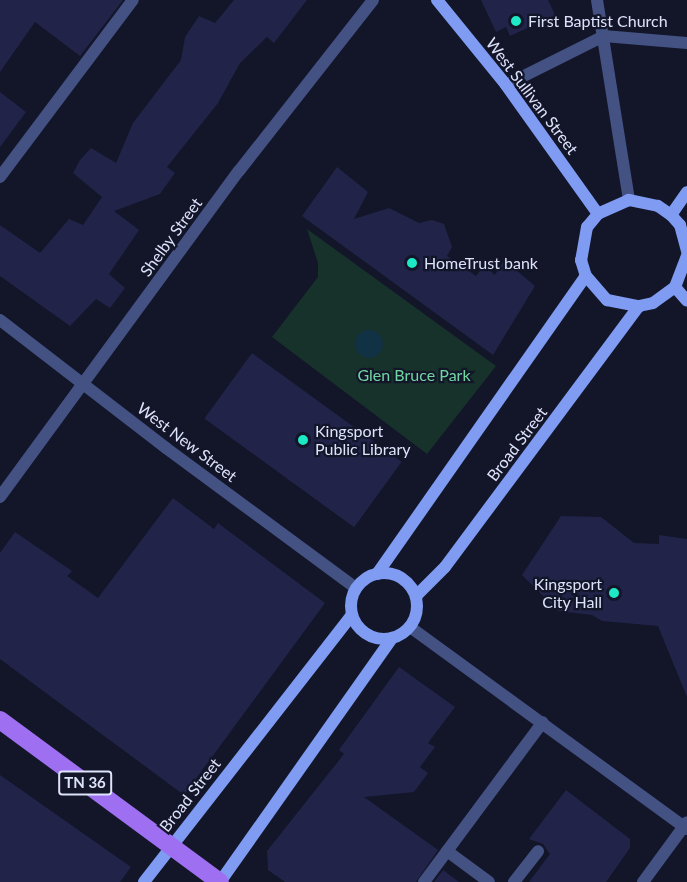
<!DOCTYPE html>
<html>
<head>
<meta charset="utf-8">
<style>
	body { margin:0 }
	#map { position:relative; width:687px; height:882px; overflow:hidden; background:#131529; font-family:Lato,sans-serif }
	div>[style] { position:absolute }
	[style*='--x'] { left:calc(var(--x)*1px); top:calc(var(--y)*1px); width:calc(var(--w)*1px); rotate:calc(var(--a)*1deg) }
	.green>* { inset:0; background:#17322a }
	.water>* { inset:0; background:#113244 }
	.round { border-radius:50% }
	.building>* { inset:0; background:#212448; transform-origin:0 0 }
	.lane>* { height:12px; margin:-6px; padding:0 6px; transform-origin:6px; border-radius:6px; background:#435283 }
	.street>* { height:12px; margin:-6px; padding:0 6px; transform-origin:6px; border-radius:6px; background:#435283 }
	.secondary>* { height:12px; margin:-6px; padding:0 6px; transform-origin:6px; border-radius:6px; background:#7f9bf2 }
	.secondary>.ring { margin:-6px; padding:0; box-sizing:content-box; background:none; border:12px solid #7f9bf2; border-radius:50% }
	.primary>* { height:18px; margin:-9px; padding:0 9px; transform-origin:9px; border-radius:9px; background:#9e70f1 }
	.dots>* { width:16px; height:16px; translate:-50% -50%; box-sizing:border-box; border:3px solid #131529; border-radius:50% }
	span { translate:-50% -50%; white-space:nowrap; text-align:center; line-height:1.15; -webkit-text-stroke:4.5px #131529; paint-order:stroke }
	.shield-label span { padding:2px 4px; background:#131529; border:2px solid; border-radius:4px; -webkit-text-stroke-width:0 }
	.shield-label { font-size:15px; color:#dee3fc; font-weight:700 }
	.poi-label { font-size:16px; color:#dee3fc }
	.left { translate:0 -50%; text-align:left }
	.right { translate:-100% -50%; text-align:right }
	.street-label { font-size:16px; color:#dee3fc }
	.park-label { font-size:16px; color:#70d6a1 }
</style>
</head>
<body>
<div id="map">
	<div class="green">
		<i style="clip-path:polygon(307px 229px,496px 366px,427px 454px,272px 337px,318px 277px,318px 263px)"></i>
	</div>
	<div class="water">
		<i class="round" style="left:355px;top:330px;width:28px;height:28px"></i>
	</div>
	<div class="building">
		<i style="clip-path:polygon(0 0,123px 0,80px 56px,35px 22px,0 72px)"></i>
		<i style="clip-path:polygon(234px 0,307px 0,274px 43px,267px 37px,240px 63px,218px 103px,167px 167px,175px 173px,160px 194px,114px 211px,139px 230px,109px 274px,125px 288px,110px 308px,96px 299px,70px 326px,0 276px,0 225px,40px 253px,69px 219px,83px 225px,102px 197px,73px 173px,80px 160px,91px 148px,116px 163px,133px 123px,181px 60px,185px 37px,199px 16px,215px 23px)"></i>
		<i style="clip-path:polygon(481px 0,548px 0,555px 15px,510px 36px,506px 27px,496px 32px)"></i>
		<i style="clip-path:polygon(0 92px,26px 112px,0 147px)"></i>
		<i style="clip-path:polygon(337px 167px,368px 192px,354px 219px,389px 208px,419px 223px,432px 220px,444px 224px,452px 247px,447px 256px,476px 276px,484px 266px,495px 275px,504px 260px,535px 286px,493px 355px,302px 216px)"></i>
		<i style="left:252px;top:353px;width:185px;height:81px;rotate:36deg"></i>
		<i style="clip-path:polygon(173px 498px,214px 529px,218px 523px,325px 603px,184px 795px,0 659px,0 553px,15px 532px,72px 571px,67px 576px,98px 598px)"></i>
		<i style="clip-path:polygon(561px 516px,601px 517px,634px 543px,659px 544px,659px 535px,687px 539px,687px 697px,658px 626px,602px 621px,592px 615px,558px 611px,522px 575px)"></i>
		<i style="clip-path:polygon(399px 667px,455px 707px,428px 743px,435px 747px,420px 767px,428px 773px,414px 792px,364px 797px,438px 850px,416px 882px,285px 882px,268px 870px,267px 851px,344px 754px,339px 750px)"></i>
		<i style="clip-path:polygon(0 775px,131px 867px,120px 882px,0 882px)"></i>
		<i style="clip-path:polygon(566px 790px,630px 839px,630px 848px,606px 882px,529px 882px,550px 854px,543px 844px,529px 839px)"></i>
		<i style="clip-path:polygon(443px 870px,459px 882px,434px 882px)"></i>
	</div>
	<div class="lane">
		<i style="--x:447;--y:851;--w:52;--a:36.4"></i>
		<i style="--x:424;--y:882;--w:199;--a:-53.4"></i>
		<i style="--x:514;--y:882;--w:39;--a:-52"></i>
	</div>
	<div class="street">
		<i style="--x:597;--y:0;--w:203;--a:80.9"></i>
		<i style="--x:506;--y:85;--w:110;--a:-26.6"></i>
		<i style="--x:604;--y:36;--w:83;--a:4.8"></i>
		<i style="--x:0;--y:177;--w:221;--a:-53.1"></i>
		<i style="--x:0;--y:320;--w:210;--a:37.6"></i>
		<i style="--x:166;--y:448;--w:236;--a:36.4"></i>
		<i style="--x:0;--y:497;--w:404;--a:-53.8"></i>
		<i style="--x:239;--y:171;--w:217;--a:-51.9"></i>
		<i style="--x:410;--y:627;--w:343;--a:36.1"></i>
		<i style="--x:643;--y:882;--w:74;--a:-53.7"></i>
	</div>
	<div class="secondary">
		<i style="--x:437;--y:0;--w:109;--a:50.9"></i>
		<i style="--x:506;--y:85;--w:158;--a:54.5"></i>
		<i style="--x:671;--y:215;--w:28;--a:-55"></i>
		<i style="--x:687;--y:251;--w:27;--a:-105"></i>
		<i style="--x:680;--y:225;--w:13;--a:-132"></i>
		<i style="--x:671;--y:215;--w:16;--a:-145"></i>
		<i style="--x:658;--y:206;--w:30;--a:-168"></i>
		<i style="--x:629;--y:200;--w:34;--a:156"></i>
		<i style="--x:598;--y:214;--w:17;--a:130"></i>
		<i style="--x:587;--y:227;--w:34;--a:100"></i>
		<i style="--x:581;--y:260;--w:17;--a:73"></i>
		<i style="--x:586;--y:276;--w:32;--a:49"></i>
		<i style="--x:607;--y:300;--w:33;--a:11"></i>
		<i style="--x:639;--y:306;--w:14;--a:-12"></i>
		<i style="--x:653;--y:303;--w:27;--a:-36"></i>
		<i style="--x:675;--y:287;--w:34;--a:-69"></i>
		<i style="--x:675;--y:287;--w:18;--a:49"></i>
		<i class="ring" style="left:351px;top:573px;width:54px;height:54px"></i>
		<i style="--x:377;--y:574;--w:364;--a:-55"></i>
		<i style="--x:416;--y:596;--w:41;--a:-45"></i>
		<i style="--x:445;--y:567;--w:325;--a:-53.4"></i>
		<i style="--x:144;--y:882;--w:338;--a:-52.1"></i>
		<i style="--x:220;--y:882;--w:299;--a:-54.8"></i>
	</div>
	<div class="primary">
		<i style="--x:0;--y:720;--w:273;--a:36.4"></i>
	</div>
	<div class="dots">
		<i style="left:516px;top:21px;background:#1de9c6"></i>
		<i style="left:412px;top:263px;background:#1de9c6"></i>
		<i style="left:303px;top:440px;background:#1de9c6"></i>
		<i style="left:614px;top:593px;background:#1de9c6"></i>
	</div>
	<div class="shield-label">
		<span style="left:85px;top:783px">TN 36</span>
	</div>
	<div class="poi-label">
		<span class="left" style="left:528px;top:21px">First Baptist Church</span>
		<span class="left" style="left:424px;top:263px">HomeTrust bank</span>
		<span class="left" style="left:315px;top:440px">Kingsport<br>Public Library</span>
		<span class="right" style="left:602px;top:593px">Kingsport<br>City Hall</span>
	</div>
	<div class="street-label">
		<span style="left:532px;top:96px;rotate:53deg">West Sullivan Street</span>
		<span style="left:171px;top:237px;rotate:-54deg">Shelby Street</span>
		<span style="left:187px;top:442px;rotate:37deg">West New Street</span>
		<span style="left:517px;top:444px;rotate:-53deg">Broad Street</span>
		<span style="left:190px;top:795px;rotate:-52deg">Broad Street</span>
	</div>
	<div class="park-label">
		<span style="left:414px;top:375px">Glen Bruce Park</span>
	</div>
</div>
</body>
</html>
